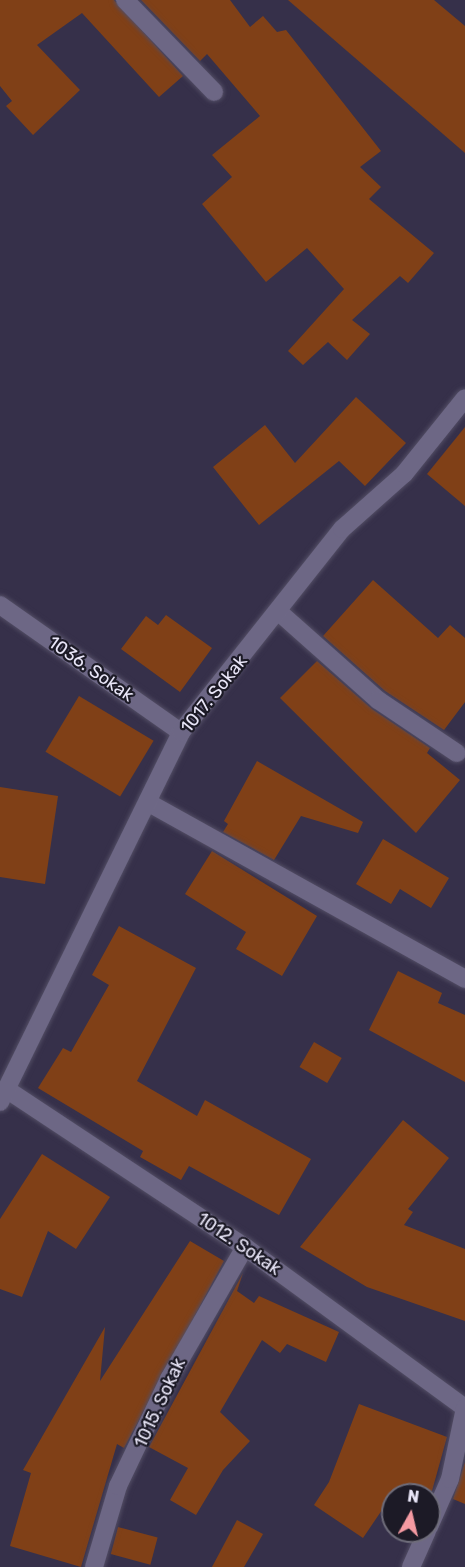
<!DOCTYPE html>
<html>
<head>
<meta charset="utf-8">
<style>
	body { margin:0 }
	#map { position:relative; width:465px; height:1567px; overflow:hidden; background:#36304a; font-family:Rubik,sans-serif }
	div>[style] { position:absolute }
	[style*='--x'] { left:calc(var(--x)*1px); top:calc(var(--y)*1px); width:calc(var(--w)*1px); rotate:calc(var(--a)*1deg) }
	.building>* { inset:0; background:#804017; transform-origin:0 0 }
	.roads { filter:drop-shadow(0 0 2px #524d64) drop-shadow(0 0 2px #524d64) }
	.minor>* { height:18px; margin:-9px; padding:0 9px; transform-origin:9px; border-radius:9px; background:#6d6785 }
	span { translate:-50% -50%; white-space:nowrap; text-align:center; line-height:1.15; -webkit-text-stroke:4.5px #1c1a26; paint-order:stroke }
	.street-label { font-size:18px; color:#e9e6f8 }
	.north { position:absolute; left:381px; top:1483px; width:60px; height:60px; box-sizing:border-box; background:#1c1a26; border:2px solid #6e6c7a; border-radius:50%; rotate:8deg; font-size:16px; font-weight:700; line-height:24px; text-align:center; color:#e9e6f8 }
	.north::after { content:''; display:block; margin:auto; width:21px; height:27px; background:#f49aa2; clip-path:polygon(50% 0,100% 100%,50% 72%,0 100%) }
</style>
</head>
<body>
<div id="map">
	<div class="building">
		<i style="clip-path:polygon(0 0,114px 0,183px 76px,159px 97px,82px 13px,37px 45px,80px 90px,33px 135px,6px 106px,12px 101px,0 86px)"></i>
		<i style="clip-path:polygon(141px 0,230px 0,250px 27px,263px 16px,277px 32px,286px 30px,381px 151px,360px 167px,381px 187px,369px 199px,434px 253px,408px 283px,400px 276px,352px 320px,370px 334px,347px 360px,328px 342px,303px 365px,288px 351px,344px 289px,307px 248px,266px 282px,202px 204px,232px 177px,212px 155px,260px 116px,207px 54px,200px 61px)"></i>
		<i style="clip-path:polygon(288px 0,434px 0,465px 26px,465px 153px)"></i>
		<i style="clip-path:polygon(356px 397px,406px 443px,365px 486px,339px 461px,259px 525px,213px 467px,265px 425px,295px 463px)"></i>
		<i style="clip-path:polygon(465px 427px,465px 506px,427px 474px)"></i>
		<i style="clip-path:polygon(373px 580px,438px 638px,450px 625px,465px 638px,465px 702px,444px 730px,385px 691px,323px 636px)"></i>
		<i style="clip-path:polygon(166px 615px,212px 648px,180px 692px,121px 649px,146px 616px,158px 625px)"></i>
		<i style="clip-path:polygon(317px 661px,372px 709px,430px 748px,427px 753px,460px 780px,416px 833px,280px 698px)"></i>
		<i style="left:79px;top:696px;width:87px;height:65px;rotate:31deg"></i>
		<i style="clip-path:polygon(257px 761px,363px 822px,358px 833px,301px 816px,274px 860px,223px 832px,228px 824px,224px 821px)"></i>
		<i style="clip-path:polygon(0 787px,58px 796px,45px 884px,0 877px)"></i>
		<i style="clip-path:polygon(383px 839px,449px 878px,431px 908px,400px 889px,391px 904px,356px 884px)"></i>
		<i style="clip-path:polygon(212px 851px,317px 916px,282px 976px,236px 949px,246px 932px,185px 894px)"></i>
		<i style="clip-path:polygon(119px 926px,196px 968px,137px 1081px,197px 1116px,205px 1100px,311px 1159px,279px 1215px,189px 1166px,181px 1180px,140px 1157px,143px 1151px,38px 1088px,63px 1048px,71px 1052px,109px 985px,92px 975px)"></i>
		<i style="clip-path:polygon(398px 971px,442px 993px,438px 1003px,465px 1015px,465px 1082px,369px 1030px)"></i>
		<i style="left:314px;top:1042px;width:32px;height:29px;rotate:30deg"></i>
		<i style="clip-path:polygon(403px 1120px,449px 1158px,408px 1209px,413px 1212px,404px 1225px,465px 1249px,465px 1321px,367px 1287px,300px 1247px)"></i>
		<i style="clip-path:polygon(42px 1154px,110px 1197px,76px 1249px,48px 1231px,22px 1297px,0 1289px,0 1219px)"></i>
		<i style="clip-path:polygon(190px 1241px,224px 1261px,124px 1448px,117px 1444px,81px 1567px,10px 1546px,31px 1473px,23px 1470px,105px 1327px,100px 1381px)"></i>
		<i style="clip-path:polygon(243px 1273px,237px 1291px,254px 1303px,259px 1296px,339px 1332px,326px 1362px,287px 1344px,280px 1353px,262px 1340px,220px 1412px,250px 1441px,223px 1470px,196px 1515px,170px 1500px,188px 1468px,149px 1447px)"></i>
		<i style="clip-path:polygon(359px 1404px,447px 1437px,432px 1491px,413px 1484px,407px 1495px,393px 1495px,393px 1512px,384px 1507px,363px 1538px,314px 1505px,329px 1482px)"></i>
		<i style="clip-path:polygon(465px 1462px,465px 1504px,453px 1499px)"></i>
		<i style="clip-path:polygon(237px 1520px,263px 1534px,244px 1567px,212px 1567px)"></i>
		<i style="left:118px;top:1527px;width:41px;height:28px;rotate:15deg"></i>
	</div>
	<div class="roads">
		<div class="minor">
			<i style="--x:125;--y:0;--w:128;--a:45.9"></i>
			<i style="--x:0;--y:605;--w:221;--a:35.1"></i>
			<i style="--x:280;--y:613;--w:131;--a:41.6"></i>
			<i style="--x:378;--y:700;--w:95;--a:33.9"></i>
			<i style="--x:149;--y:803;--w:362;--a:29.1"></i>
			<i style="--x:6;--y:1089;--w:287;--a:33.5"></i>
			<i style="--x:245;--y:1247;--w:273;--a:36.2"></i>
			<i style="--x:0;--y:1102;--w:412;--a:-63.9"></i>
			<i style="--x:181;--y:732;--w:259;--a:-51.6"></i>
			<i style="--x:342;--y:529;--w:83;--a:-41.6"></i>
			<i style="--x:404;--y:474;--w:97;--a:-51.2"></i>
			<i style="--x:429;--y:1527;--w:52;--a:-66.4"></i>
			<i style="--x:450;--y:1479;--w:73;--a:-78.1"></i>
			<i style="--x:94;--y:1567;--w:84;--a:-73.5"></i>
			<i style="--x:118;--y:1486;--w:119;--a:-64.5"></i>
			<i style="--x:169;--y:1379;--w:152;--a:-60.1"></i>
			<i style="--x:411;--y:1567;--w:39;--a:-66"></i>
		</div>
	</div>
	<div class="street-label">
		<span style="left:91px;top:669px;rotate:35deg">1036. Sokak</span>
		<span style="left:214px;top:694px;rotate:-51deg">1017. Sokak</span>
		<span style="left:239px;top:1244px;rotate:34deg">1012. Sokak</span>
		<span style="left:160px;top:1403px;rotate:-65deg">1015. Sokak</span>
	</div>
	<div class="north">N</div>
</div>
</body>
</html>
